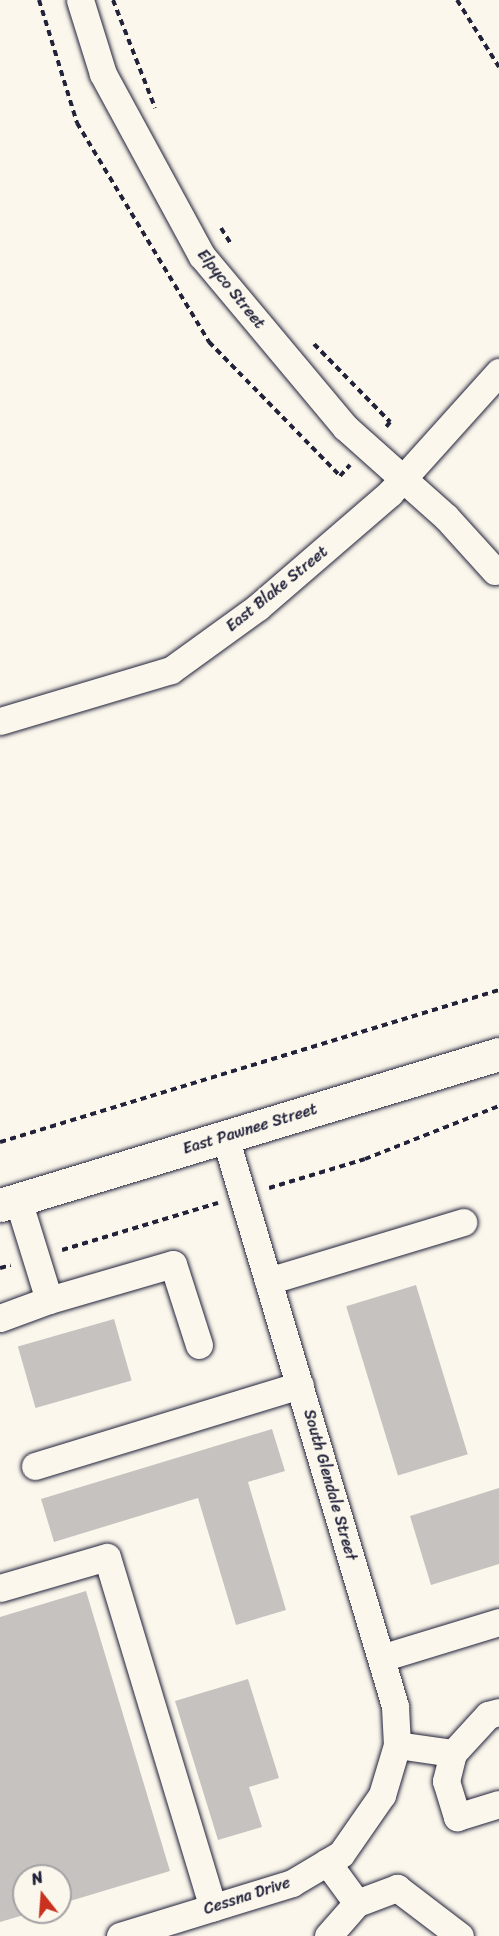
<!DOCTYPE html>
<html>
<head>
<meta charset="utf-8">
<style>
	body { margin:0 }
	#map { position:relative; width:499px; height:1936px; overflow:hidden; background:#fbf7ec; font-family:Sriracha,sans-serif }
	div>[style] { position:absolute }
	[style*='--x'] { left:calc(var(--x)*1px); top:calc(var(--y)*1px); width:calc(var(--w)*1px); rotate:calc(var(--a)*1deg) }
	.building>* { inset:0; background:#c6c2c0; transform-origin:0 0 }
	.path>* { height:4px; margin-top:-2px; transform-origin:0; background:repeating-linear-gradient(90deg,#22223b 0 6px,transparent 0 10.5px) }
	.roads { filter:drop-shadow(0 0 2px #22223b) drop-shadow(0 0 2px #22223b) }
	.minor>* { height:27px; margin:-13.5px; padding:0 13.5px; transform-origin:13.5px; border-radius:13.5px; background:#fbf7ec }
	.major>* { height:33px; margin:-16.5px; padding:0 16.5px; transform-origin:16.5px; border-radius:16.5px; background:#fbf7ec }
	span { translate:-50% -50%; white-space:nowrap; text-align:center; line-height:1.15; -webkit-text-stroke:4.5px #fbf7ec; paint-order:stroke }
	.street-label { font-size:16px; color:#22223b }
	.north { position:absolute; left:12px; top:1864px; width:60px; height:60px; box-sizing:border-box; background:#fbf7ec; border:2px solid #a4a2a5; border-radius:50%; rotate:343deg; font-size:16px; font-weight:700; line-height:24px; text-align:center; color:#22223b }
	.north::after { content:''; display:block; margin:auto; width:21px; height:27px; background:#c8321e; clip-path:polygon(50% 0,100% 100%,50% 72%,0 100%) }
</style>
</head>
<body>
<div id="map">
	<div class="building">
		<i style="left:416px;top:1285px;width:177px;height:73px;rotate:73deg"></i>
		<i style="left:114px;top:1319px;width:64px;height:100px;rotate:74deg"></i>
		<i style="clip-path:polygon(272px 1429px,285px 1471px,248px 1482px,286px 1610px,236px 1625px,198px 1498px,54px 1542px,41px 1499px)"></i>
		<i style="clip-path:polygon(499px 1488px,499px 1564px,431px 1585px,410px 1516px)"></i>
		<i style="clip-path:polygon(86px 1591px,170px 1871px,60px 1904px,60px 1876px,24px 1876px,24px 1912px,34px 1912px,0 1922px,0 1617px)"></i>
		<i style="clip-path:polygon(248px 1679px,279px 1778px,249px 1787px,262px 1827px,218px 1840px,175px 1701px)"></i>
	</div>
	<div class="path">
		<i style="--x:39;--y:0;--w:129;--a:72.8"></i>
		<i style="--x:77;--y:123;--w:256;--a:58.9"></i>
		<i style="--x:209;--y:342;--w:187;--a:45.6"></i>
		<i style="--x:340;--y:476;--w:15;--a:-48"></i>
		<i style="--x:113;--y:0;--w:116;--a:68.7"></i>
		<i style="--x:457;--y:0;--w:79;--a:57.9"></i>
		<i style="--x:221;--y:228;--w:19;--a:58"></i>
		<i style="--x:314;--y:344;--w:109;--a:45.7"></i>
		<i style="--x:390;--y:422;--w:6;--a:129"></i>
		<i style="--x:0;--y:1142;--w:522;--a:-16.94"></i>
		<i style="--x:269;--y:1188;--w:100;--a:-16.8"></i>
		<i style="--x:365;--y:1159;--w:144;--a:-21.6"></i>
		<i style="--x:62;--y:1250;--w:163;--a:-16.8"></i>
		<i style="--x:0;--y:1268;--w:11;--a:-15"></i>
	</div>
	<div class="roads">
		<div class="minor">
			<i style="--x:80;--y:0;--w:77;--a:72.7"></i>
			<i style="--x:103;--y:74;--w:207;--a:61.5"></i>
			<i style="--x:202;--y:256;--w:223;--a:50.1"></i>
			<i style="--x:345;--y:427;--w:135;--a:41.7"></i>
			<i style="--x:446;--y:517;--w:73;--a:47.8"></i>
			<i style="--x:0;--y:721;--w:178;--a:-16.6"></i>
			<i style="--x:171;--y:670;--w:107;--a:-35.9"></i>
			<i style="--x:258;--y:607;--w:174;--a:-40.8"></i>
			<i style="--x:390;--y:493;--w:163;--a:-48"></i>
			<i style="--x:268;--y:1281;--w:204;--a:-16.8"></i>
			<i style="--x:49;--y:1300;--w:129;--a:-16.2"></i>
			<i style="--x:173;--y:1264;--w:85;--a:72.2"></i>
			<i style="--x:0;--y:1318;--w:52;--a:-20.2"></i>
			<i style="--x:49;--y:1300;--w:105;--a:-107.2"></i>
			<i style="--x:35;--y:1466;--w:277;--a:-17"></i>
			<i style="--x:0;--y:1588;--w:111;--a:-16.2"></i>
			<i style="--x:107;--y:1557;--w:366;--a:73.2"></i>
			<i style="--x:381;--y:1658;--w:123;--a:-17"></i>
			<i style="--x:499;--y:1712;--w:11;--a:165"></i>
			<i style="--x:488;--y:1715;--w:52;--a:132.6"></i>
			<i style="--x:453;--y:1753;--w:29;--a:104"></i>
			<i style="--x:446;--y:1781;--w:38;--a:73"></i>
			<i style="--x:457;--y:1817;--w:44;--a:-17.2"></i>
			<i style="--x:397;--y:1745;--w:57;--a:8.1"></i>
			<i style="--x:327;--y:1862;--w:51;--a:53.8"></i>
			<i style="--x:120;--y:1936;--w:180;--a:-17.1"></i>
			<i style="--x:292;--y:1883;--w:57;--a:-30.6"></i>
			<i style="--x:341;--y:1854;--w:72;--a:-55.2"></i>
			<i style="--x:382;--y:1795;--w:52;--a:-73.3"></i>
			<i style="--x:397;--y:1745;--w:39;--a:-93"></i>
			<i style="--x:395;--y:1706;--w:594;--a:-106.63"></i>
			<i style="--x:328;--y:1936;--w:44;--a:-48.7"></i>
			<i style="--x:357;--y:1903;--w:43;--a:-20.6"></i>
			<i style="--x:397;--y:1888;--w:79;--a:37.3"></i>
		</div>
		<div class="major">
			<i style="--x:0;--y:1205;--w:521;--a:-16.84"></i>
		</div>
	</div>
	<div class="street-label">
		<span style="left:231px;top:289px;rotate:51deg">Elpyco Street</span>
		<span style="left:277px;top:589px;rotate:-39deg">East Blake Street</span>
		<span style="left:250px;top:1129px;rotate:-17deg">East Pawnee Street</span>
		<span style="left:330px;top:1485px;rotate:74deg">South Glendale Street</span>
		<span style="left:247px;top:1896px;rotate:-18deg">Cessna Drive</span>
	</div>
	<div class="north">N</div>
</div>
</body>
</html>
